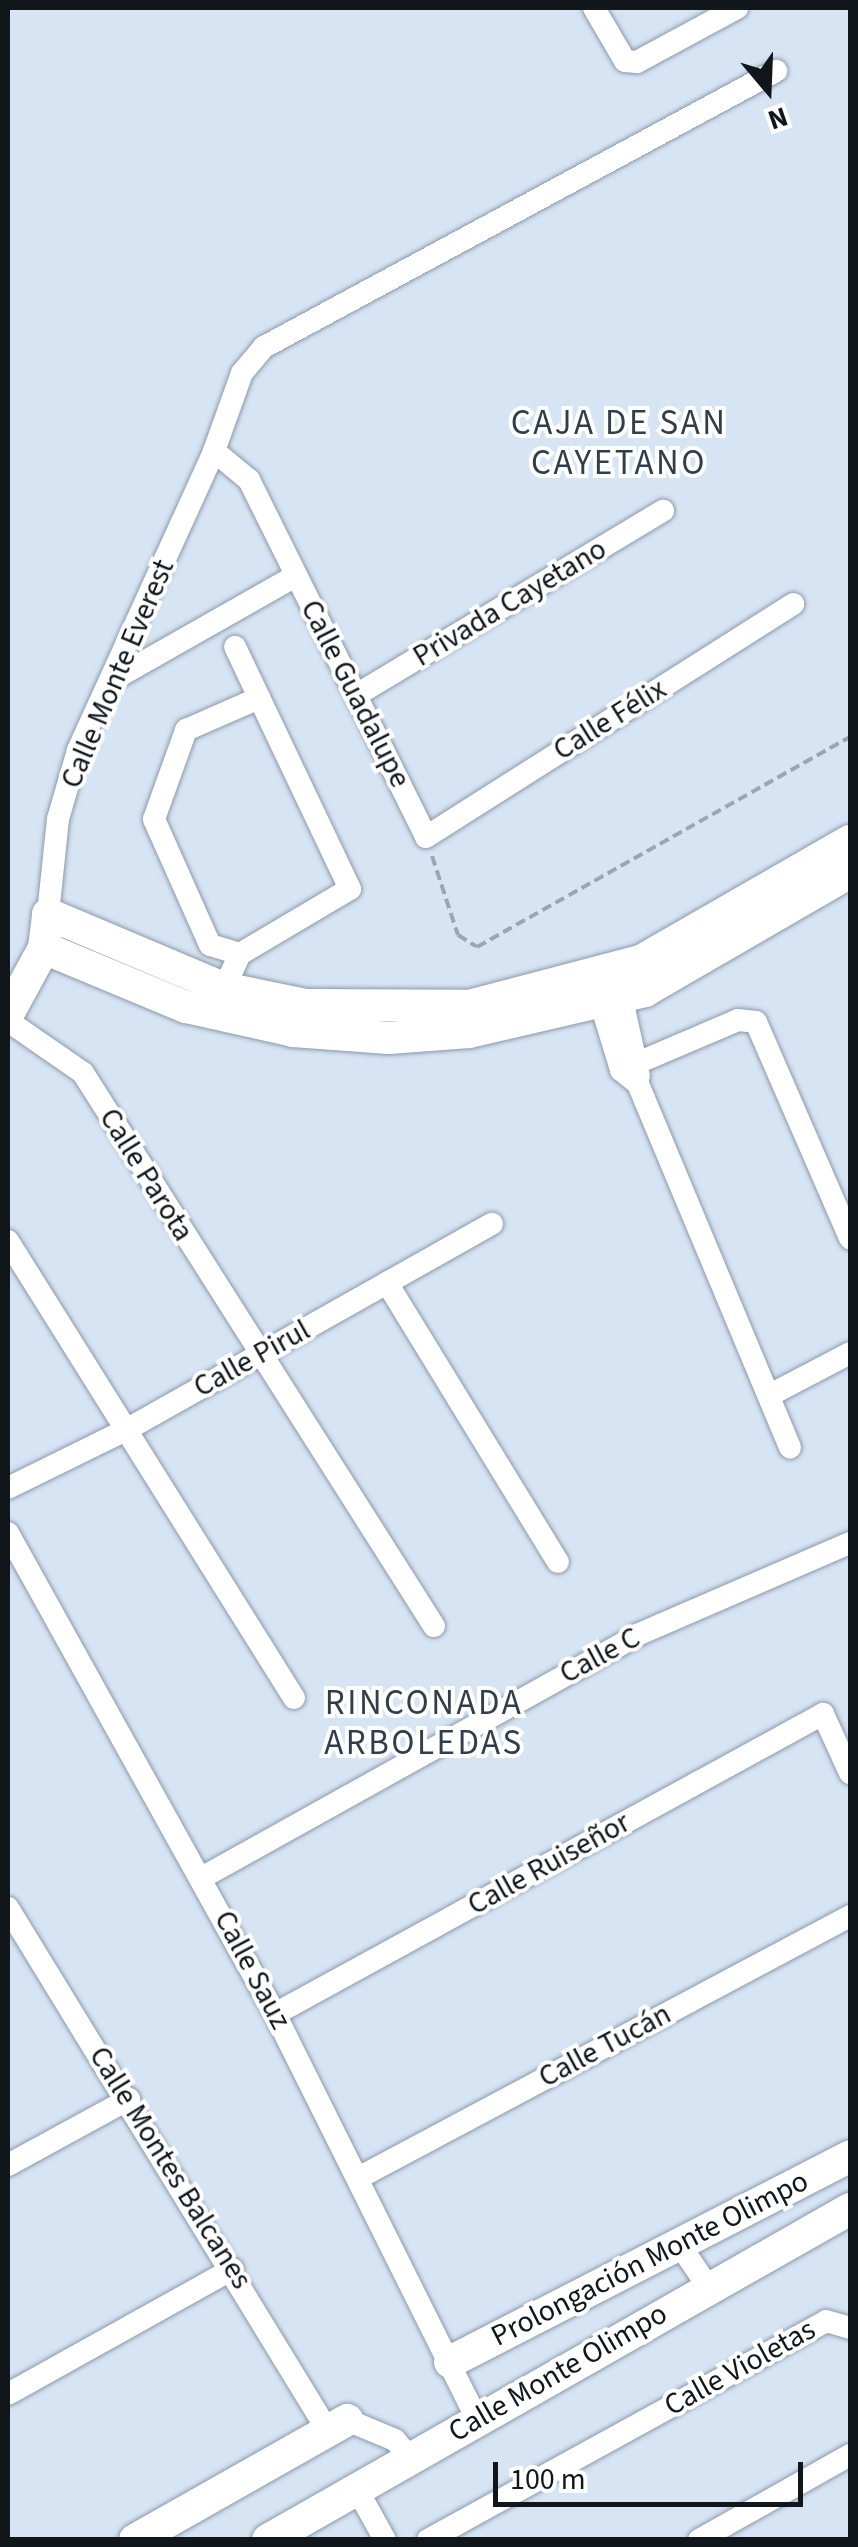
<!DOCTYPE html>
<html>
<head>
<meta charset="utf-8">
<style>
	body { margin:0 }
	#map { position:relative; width:858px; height:2547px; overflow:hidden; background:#d6e4f4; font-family:"Source Sans 3",sans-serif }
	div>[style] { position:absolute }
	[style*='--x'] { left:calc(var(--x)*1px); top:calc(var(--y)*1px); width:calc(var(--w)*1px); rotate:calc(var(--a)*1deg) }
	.path>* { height:4px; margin-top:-2px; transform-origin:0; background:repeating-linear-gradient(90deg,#9ba6b3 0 10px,transparent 0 15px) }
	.roads { filter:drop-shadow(0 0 2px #8c99a8) drop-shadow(0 0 2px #8c99a8) }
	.street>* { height:22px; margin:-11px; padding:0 11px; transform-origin:11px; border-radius:11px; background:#fff }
	.secondary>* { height:32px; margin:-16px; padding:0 16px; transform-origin:16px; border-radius:16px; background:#fff }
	span { translate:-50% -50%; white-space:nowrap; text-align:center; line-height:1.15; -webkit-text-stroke:8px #fff; paint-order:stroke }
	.street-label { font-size:30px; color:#11161b }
	.quarter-label { font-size:35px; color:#323d4a; letter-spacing:2.5px }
	.frame { position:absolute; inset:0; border:10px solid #11161b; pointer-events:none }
	.north { position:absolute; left:718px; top:40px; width:100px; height:100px; -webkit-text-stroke:8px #fff; paint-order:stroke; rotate:161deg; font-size:28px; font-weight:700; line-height:40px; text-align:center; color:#11161b }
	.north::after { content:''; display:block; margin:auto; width:35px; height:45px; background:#11161b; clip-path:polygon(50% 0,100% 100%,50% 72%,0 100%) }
	.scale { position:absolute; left:493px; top:2462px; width:310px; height:45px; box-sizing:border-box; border:5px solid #11161b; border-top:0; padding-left:12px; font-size:30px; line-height:35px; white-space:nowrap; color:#11161b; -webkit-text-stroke:8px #fff; paint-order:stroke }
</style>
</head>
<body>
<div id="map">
	<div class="path">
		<i style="--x:432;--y:856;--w:83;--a:71.8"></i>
		<i style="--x:458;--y:935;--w:22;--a:32"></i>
		<i style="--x:477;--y:947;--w:428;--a:-29.4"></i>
	</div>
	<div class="roads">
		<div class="street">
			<i style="--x:594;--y:8;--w:61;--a:59.7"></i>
			<i style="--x:625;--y:61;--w:12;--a:5"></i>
			<i style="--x:637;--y:62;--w:114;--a:-28.4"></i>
			<i style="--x:214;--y:451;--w:45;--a:39.6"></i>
			<i style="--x:249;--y:480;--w:398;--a:63.6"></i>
			<i style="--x:426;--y:837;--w:435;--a:-32.4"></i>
			<i style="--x:114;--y:679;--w:208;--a:-29.6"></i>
			<i style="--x:358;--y:694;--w:356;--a:-31"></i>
			<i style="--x:48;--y:914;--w:96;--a:-84"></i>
			<i style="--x:58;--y:819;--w:72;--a:-73.8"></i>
			<i style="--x:78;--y:750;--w:328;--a:-65.5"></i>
			<i style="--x:214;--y:451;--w:83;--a:-70.3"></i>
			<i style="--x:242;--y:373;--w:34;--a:-50"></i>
			<i style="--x:264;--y:347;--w:582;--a:-28.33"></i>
			<i style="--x:240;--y:954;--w:31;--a:-163"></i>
			<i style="--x:210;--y:945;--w:138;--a:-114"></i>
			<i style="--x:154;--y:819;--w:95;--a:-70.2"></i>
			<i style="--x:186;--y:730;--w:80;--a:-23.7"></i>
			<i style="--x:619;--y:986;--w:92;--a:77.5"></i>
			<i style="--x:597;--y:991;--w:83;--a:73.1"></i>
			<i style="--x:621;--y:1070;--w:22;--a:39"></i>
			<i style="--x:638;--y:1084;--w:394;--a:67.3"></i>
			<i style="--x:218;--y:1001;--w:52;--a:-64.9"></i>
			<i style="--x:240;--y:954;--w:128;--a:-30.6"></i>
			<i style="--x:350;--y:889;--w:268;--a:-115.4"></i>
			<i style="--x:8;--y:1021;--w:91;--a:34.7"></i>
			<i style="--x:83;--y:1073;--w:655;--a:57.6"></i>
			<i style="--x:621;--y:1070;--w:127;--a:-23.1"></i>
			<i style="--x:738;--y:1020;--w:18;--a:6"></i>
			<i style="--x:756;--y:1022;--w:236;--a:66.5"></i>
			<i style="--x:8;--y:1241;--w:539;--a:57.96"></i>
			<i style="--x:387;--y:1283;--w:327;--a:58.5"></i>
			<i style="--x:770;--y:1395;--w:90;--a:-27.7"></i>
			<i style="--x:8;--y:1488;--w:131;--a:-26.2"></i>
			<i style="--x:126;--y:1430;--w:420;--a:-29.4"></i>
			<i style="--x:8;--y:1533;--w:550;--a:60.97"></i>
			<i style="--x:275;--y:2014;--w:451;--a:63.5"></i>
			<i style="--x:203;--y:1877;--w:497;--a:-29.1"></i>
			<i style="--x:637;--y:1635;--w:232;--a:-23.4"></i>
			<i style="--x:8;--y:1908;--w:613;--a:58.54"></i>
			<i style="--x:275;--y:2014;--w:625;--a:-28.7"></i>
			<i style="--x:823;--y:1714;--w:65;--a:65.4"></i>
			<i style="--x:8;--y:2165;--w:138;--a:-28.6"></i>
			<i style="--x:360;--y:2177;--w:555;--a:-28.04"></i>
			<i style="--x:679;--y:2244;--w:53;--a:55.7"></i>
			<i style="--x:8;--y:2394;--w:257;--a:-29.1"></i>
			<i style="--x:347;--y:2420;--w:52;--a:22.6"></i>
			<i style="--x:395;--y:2440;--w:23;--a:50"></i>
			<i style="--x:358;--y:2491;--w:56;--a:61.1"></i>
			<i style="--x:428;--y:2540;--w:454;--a:-28.8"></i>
			<i style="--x:826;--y:2321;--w:25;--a:16"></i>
			<i style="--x:699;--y:2540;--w:173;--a:-29.4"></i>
		</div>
		<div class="secondary">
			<i style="--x:44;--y:948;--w:154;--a:22.6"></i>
			<i style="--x:186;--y:1007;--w:110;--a:12.6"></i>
			<i style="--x:293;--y:1031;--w:96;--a:4.2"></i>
			<i style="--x:389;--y:1038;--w:80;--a:-4.3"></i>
			<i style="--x:469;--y:1032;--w:181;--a:-13.1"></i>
			<i style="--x:645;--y:991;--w:237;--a:-30.1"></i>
			<i style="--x:8;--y:1014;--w:75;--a:-61.4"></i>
			<i style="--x:44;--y:948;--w:34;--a:-83"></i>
			<i style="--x:48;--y:914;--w:190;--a:22.9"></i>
			<i style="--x:223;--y:988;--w:84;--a:11.7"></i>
			<i style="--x:305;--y:1005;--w:164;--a:0.3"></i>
			<i style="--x:469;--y:1006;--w:178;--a:-14.7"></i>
			<i style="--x:641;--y:961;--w:241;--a:-29.9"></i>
			<i style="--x:450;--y:2362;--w:450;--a:-27.2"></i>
			<i style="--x:135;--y:2540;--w:244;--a:-29.5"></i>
			<i style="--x:268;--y:2540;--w:670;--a:-29.63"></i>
		</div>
	</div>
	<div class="street-label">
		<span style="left:510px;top:603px;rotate:-31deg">Privada Cayetano</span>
		<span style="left:118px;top:674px;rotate:-67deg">Calle Monte Everest</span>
		<span style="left:355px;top:694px;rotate:63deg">Calle Guadalupe</span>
		<span style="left:610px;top:720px;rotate:-32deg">Calle Félix</span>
		<span style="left:146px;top:1175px;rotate:58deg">Calle Parota</span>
		<span style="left:252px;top:1359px;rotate:-29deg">Calle Pirul</span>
		<span style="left:600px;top:1656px;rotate:-28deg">Calle C</span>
		<span style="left:549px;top:1864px;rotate:-29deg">Calle Ruiseñor</span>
		<span style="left:252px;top:1970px;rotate:62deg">Calle Sauz</span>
		<span style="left:605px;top:2046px;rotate:-28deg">Calle Tucán</span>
		<span style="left:170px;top:2168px;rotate:58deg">Calle Montes Balcanes</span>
		<span style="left:650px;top:2259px;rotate:-27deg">Prolongación Monte Olimpo</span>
		<span style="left:740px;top:2368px;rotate:-29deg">Calle Violetas</span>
		<span style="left:558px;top:2373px;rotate:-30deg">Calle Monte Olimpo</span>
	</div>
	<div class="quarter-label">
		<span style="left:619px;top:443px">CAJA DE SAN<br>CAYETANO</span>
		<span style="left:424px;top:1723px">RINCONADA<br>ARBOLEDAS</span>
	</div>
	<div class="frame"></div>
	<div class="north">N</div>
	<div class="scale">100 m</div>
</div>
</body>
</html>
